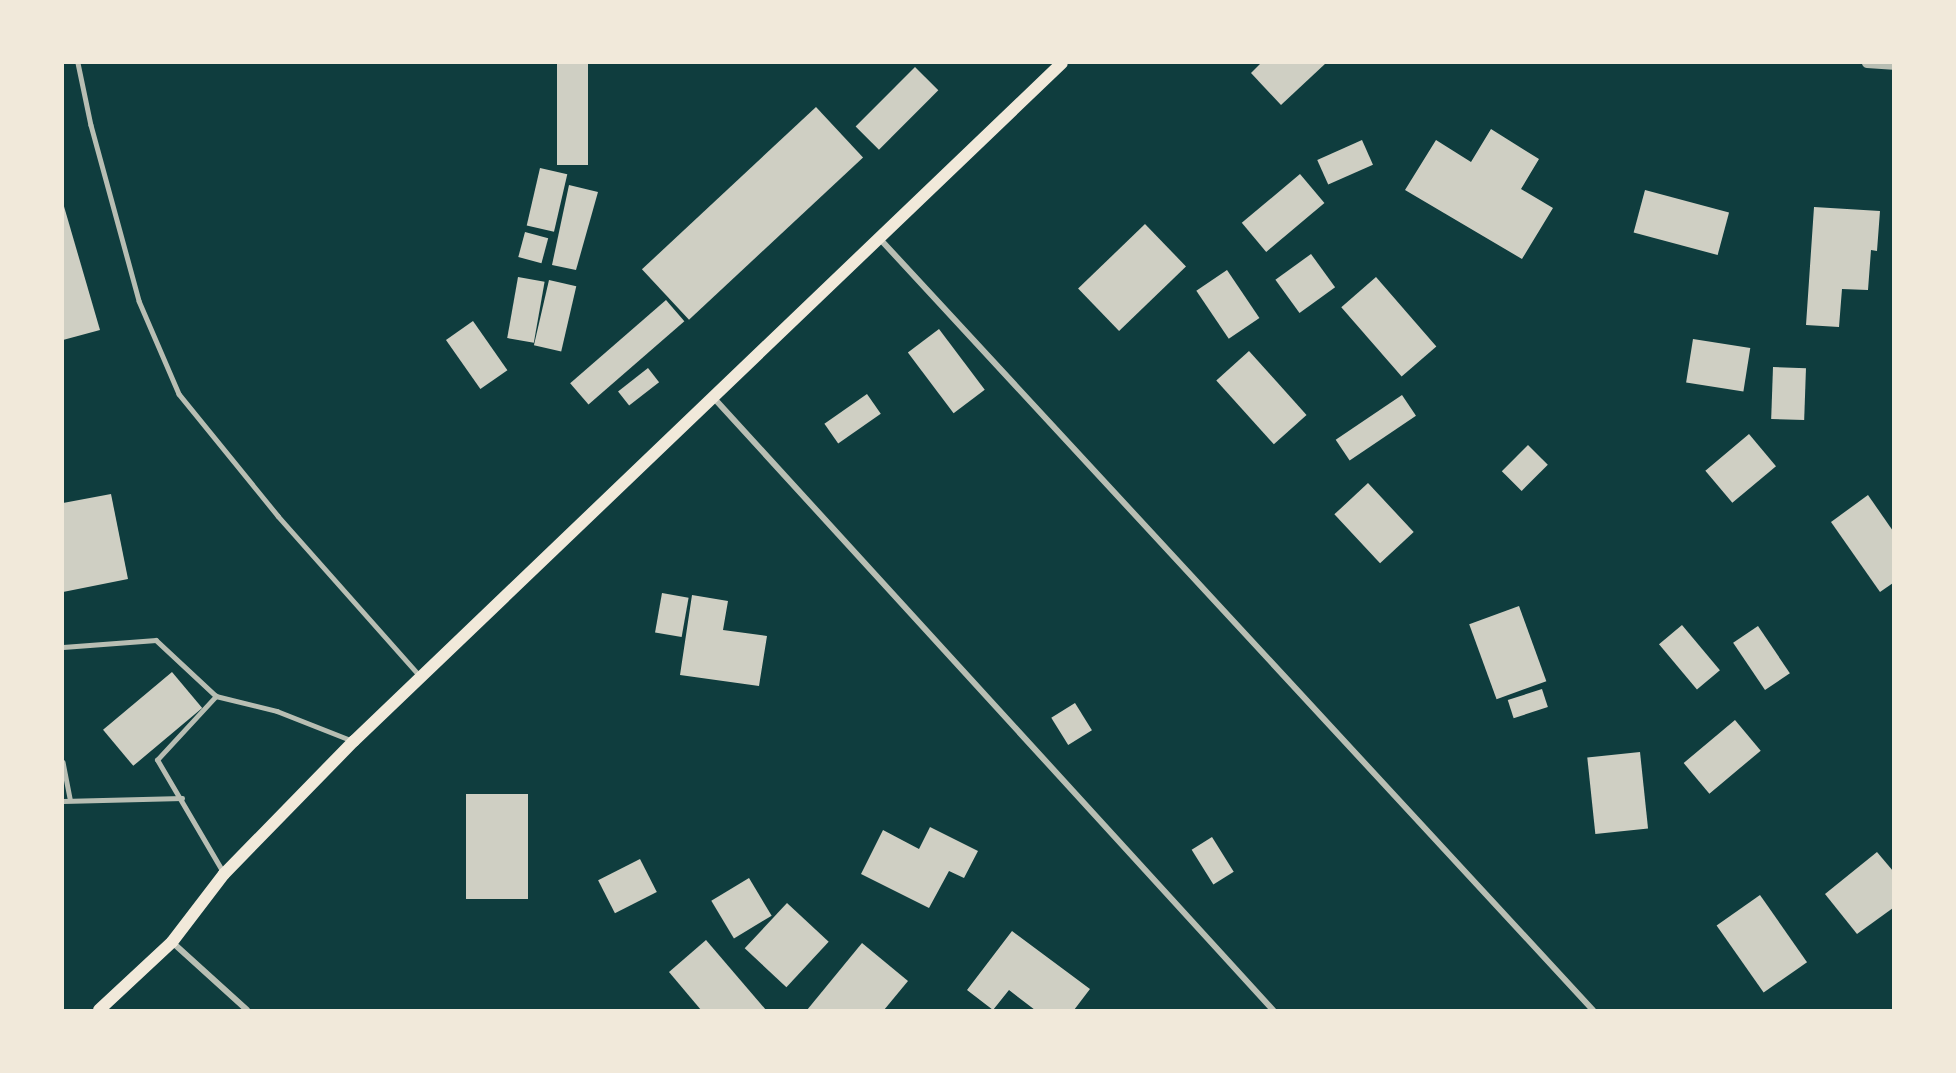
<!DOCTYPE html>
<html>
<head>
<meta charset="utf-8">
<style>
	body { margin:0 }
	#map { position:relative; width:1956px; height:1073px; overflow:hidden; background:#0f3d3e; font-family:Poppins,sans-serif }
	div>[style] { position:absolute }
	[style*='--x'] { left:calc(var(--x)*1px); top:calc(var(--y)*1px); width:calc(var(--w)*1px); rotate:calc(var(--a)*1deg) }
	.building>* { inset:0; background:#cfcfc3; transform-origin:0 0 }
	.service>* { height:4.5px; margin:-2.25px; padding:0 2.25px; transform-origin:2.25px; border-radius:2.25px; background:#b8beb3 }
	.minor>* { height:6px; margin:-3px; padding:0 3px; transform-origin:3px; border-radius:3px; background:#b8beb3 }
	.tertiary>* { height:10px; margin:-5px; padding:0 5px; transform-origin:5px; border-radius:5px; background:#b8beb3 }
	.secondary>* { height:12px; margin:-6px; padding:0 6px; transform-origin:6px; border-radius:6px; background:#f1e9da }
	span { translate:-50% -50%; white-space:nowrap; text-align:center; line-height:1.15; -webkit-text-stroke:4.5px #f1e9da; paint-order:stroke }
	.frame { position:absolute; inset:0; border:64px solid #f1e9da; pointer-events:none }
</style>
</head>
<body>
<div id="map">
	<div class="building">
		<i style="left:557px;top:63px;width:31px;height:102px"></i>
		<i style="clip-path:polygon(1261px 63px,1326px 63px,1281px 105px,1251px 73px)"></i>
		<i style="left:915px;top:67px;width:33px;height:84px;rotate:45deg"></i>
		<i style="left:816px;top:107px;width:69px;height:238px;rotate:47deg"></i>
		<i style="clip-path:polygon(1491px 129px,1539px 159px,1521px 189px,1553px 208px,1522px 259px,1405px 190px,1436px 140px,1471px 162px)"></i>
		<i style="left:1362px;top:140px;width:27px;height:49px;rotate:66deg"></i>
		<i style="left:540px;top:168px;width:28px;height:59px;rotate:13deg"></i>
		<i style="left:1300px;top:174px;width:38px;height:76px;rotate:50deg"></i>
		<i style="clip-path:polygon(569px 185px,598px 192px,576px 270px,552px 265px)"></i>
		<i style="left:1645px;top:190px;width:87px;height:44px;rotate:15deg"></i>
		<i style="clip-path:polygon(63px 203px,100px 330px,63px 340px)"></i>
		<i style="clip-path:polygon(1814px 207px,1880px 211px,1877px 251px,1871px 250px,1868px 290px,1842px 289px,1839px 327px,1806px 325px)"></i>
		<i style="left:1145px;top:224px;width:59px;height:93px;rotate:46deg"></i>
		<i style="left:525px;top:232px;width:24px;height:26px;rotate:15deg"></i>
		<i style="left:1311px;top:254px;width:41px;height:44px;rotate:54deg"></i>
		<i style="left:1227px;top:270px;width:58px;height:37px;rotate:56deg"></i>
		<i style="left:518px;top:277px;width:27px;height:62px;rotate:10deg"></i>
		<i style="left:1376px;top:277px;width:92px;height:46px;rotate:49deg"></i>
		<i style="left:549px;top:280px;width:28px;height:67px;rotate:13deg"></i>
		<i style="left:666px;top:300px;width:28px;height:127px;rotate:49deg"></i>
		<i style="left:473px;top:321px;width:60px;height:33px;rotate:55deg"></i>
		<i style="left:939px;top:329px;width:76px;height:39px;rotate:53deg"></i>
		<i style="left:1693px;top:339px;width:58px;height:44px;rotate:9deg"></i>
		<i style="left:1249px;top:351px;width:86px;height:44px;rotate:48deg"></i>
		<i style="left:1773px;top:367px;width:33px;height:52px;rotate:2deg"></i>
		<i style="left:648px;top:368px;width:18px;height:38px;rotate:52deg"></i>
		<i style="left:867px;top:394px;width:24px;height:52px;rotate:55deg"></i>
		<i style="left:1402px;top:395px;width:25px;height:80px;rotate:56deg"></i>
		<i style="left:1749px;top:434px;width:42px;height:57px;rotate:50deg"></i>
		<i style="left:1528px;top:445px;width:28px;height:37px;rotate:45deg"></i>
		<i style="left:1368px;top:483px;width:67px;height:46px;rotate:47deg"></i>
		<i style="clip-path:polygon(111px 494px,128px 579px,63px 592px,63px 503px)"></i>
		<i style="clip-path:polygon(1868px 495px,1893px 531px,1893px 583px,1880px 592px,1831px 522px)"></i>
		<i style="left:662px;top:593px;width:27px;height:40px;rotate:10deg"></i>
		<i style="clip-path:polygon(692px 595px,728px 601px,723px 630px,767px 636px,759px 686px,680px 675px)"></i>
		<i style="left:1519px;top:606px;width:80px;height:53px;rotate:70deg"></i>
		<i style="left:1682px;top:625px;width:59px;height:30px;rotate:50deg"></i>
		<i style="left:1758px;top:626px;width:57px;height:30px;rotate:56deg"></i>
		<i style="left:172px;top:672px;width:47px;height:90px;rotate:50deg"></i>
		<i style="left:1542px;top:689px;width:19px;height:36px;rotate:72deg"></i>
		<i style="left:1075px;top:703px;width:32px;height:28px;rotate:58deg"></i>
		<i style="left:1735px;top:720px;width:40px;height:67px;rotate:50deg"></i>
		<i style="left:1640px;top:752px;width:77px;height:53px;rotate:84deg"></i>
		<i style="left:466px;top:794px;width:62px;height:105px"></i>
		<i style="clip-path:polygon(930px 827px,978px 851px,964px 878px,949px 871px,929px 908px,861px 874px,883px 830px,919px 849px)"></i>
		<i style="left:1212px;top:837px;width:41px;height:24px;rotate:58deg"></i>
		<i style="clip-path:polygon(1877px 852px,1893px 871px,1893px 908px,1857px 934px,1825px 894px)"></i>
		<i style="left:640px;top:859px;width:37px;height:47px;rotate:63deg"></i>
		<i style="left:749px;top:878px;width:44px;height:44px;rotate:59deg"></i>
		<i style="left:1760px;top:895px;width:82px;height:53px;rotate:55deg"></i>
		<i style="left:787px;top:903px;width:57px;height:62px;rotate:43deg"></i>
		<i style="clip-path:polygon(1012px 931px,1090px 989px,1074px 1010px,1035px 1010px,1009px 990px,993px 1010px,967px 990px)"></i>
		<i style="clip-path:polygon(706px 940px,766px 1010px,701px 1010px,669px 972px)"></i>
		<i style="clip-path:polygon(862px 943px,908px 981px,884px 1010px,807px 1010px)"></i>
	</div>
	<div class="service">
		<i style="--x:78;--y:63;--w:63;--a:78.2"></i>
		<i style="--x:91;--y:125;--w:182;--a:74.7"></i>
		<i style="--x:139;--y:301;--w:101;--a:66.7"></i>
		<i style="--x:179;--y:394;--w:157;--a:50.9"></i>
		<i style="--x:278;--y:516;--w:215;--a:48.4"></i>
		<i style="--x:63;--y:647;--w:93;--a:-4.3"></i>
		<i style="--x:156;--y:640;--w:82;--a:43"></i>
		<i style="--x:63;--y:762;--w:37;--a:79"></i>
		<i style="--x:63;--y:801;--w:119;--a:-1.4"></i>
		<i style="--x:224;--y:874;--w:132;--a:-120.4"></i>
		<i style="--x:157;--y:760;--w:87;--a:-47.3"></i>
		<i style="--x:216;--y:696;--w:63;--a:13.8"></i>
		<i style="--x:277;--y:711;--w:82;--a:21.5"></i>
	</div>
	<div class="minor">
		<i style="--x:880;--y:239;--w:1050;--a:47.24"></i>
		<i style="--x:712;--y:396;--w:832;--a:47.58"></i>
		<i style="--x:172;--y:942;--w:101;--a:42.2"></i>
	</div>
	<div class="tertiary">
		<i style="--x:1867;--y:63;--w:26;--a:4"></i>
	</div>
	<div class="secondary">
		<i style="--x:99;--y:1010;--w:100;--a:-43"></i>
		<i style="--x:172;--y:942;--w:86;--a:-52.6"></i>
		<i style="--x:224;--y:874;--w:186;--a:-45.7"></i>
		<i style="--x:354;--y:741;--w:980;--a:-43.76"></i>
	</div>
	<div class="frame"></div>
</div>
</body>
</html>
